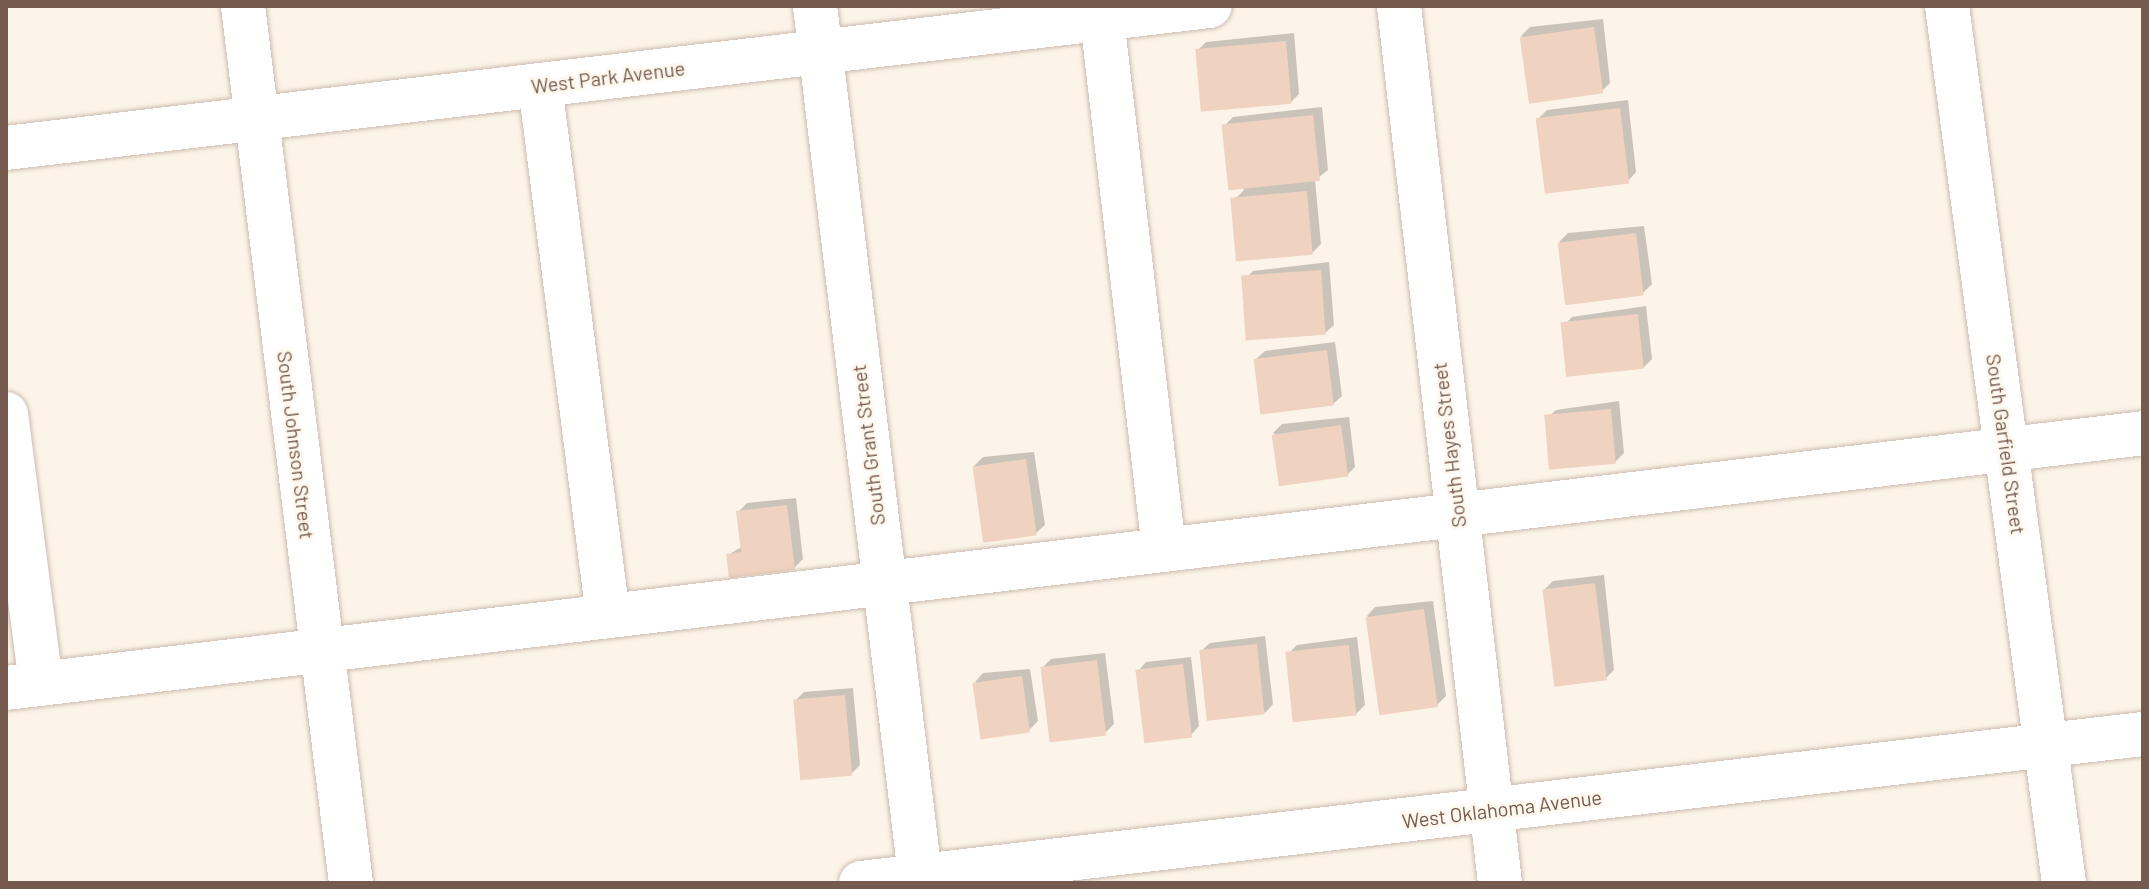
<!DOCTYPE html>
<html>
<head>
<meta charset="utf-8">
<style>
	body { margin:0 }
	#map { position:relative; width:2149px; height:889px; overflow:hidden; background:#fcf4e8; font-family:Barlow,sans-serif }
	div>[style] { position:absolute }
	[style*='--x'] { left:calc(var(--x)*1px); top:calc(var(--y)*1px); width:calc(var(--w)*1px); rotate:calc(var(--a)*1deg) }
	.shadow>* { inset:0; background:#0003 }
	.building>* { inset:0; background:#f0d2c1; transform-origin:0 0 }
	.roads { filter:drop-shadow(0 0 2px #cdbbaf) drop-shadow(0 0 2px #cdbbaf) }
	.minor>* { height:44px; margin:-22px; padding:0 22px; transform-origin:22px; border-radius:22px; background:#fff }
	span { translate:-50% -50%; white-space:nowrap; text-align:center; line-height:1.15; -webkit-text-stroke:6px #fef8ef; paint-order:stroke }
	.street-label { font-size:20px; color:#755a4d }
	.frame { position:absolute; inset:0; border:8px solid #755a4d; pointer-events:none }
</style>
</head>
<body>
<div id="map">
	<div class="shadow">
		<i style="clip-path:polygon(1603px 19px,1610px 83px,1602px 91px,1521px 36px,1530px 27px)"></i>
		<i style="clip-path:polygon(1294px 33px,1299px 94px,1291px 102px,1197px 51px,1206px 42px)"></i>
		<i style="clip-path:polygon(1628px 100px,1636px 172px,1628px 181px,1539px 118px,1547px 110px)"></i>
		<i style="clip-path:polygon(1322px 107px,1328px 170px,1315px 180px,1321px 244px,1312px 253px,1233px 201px,1244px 190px,1224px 126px,1233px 117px)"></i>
		<i style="clip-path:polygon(1644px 226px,1652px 284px,1643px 293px,1559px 242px,1568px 233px)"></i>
		<i style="clip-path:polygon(1329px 262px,1334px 325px,1325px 333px,1244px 280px,1253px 271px)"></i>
		<i style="clip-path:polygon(1646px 306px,1652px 359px,1643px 368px,1563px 326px,1572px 317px)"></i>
		<i style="clip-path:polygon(1335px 342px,1342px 396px,1333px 404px,1256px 359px,1265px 351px)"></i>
		<i style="clip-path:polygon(1619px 401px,1624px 453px,1615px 462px,1547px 418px,1556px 410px)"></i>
		<i style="clip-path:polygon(1349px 417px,1355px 467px,1347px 475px,1273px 433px,1282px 424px)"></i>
		<i style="clip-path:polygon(1034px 452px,1045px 525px,1036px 533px,974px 466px,983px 457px)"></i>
		<i style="clip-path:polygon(796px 498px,803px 559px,794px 568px,728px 555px,743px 546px,738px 512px,747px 503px)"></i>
		<i style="clip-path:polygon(1604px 575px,1614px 670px,1606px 678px,1544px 590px,1553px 581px)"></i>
		<i style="clip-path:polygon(1433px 601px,1446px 696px,1437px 705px,1367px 616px,1375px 607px)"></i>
		<i style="clip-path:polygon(1265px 636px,1273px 704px,1265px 713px,1201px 651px,1210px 643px)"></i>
		<i style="clip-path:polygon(1357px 637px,1365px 705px,1356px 714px,1288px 654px,1297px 645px)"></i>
		<i style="clip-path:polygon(1105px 653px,1114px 724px,1105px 733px,1042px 668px,1051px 659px)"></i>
		<i style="clip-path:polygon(1191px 657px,1199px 726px,1191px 735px,1138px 671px,1146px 662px)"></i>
		<i style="clip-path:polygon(1030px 669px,1038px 721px,1029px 730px,975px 682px,983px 673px)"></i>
		<i style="clip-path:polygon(853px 688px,860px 765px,851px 774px,795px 701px,804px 692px)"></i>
	</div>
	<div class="building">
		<i style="left:1594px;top:27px;width:67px;height:75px;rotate:82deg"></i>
		<i style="left:1286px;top:41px;width:63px;height:91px;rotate:85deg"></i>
		<i style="left:1620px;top:108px;width:76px;height:85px;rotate:83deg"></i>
		<i style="left:1313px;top:115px;width:66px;height:92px;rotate:84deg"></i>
		<i style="left:1307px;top:191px;width:64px;height:77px;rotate:85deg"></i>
		<i style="left:1636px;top:233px;width:63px;height:79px;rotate:83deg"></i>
		<i style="left:1321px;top:270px;width:65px;height:80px;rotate:86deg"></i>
		<i style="left:1638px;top:314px;width:55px;height:78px;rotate:84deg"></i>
		<i style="left:1327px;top:350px;width:56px;height:74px;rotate:83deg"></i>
		<i style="left:1611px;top:409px;width:55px;height:67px;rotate:85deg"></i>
		<i style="left:1341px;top:425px;width:52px;height:70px;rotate:82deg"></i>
		<i style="left:1026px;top:459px;width:77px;height:54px;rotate:82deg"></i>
		<i style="clip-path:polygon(787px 505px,795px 570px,729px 578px,726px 554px,741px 552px,736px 511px)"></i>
		<i style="left:1595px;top:583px;width:98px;height:53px;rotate:83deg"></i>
		<i style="left:1424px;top:609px;width:99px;height:59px;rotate:82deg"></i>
		<i style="left:1257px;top:644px;width:71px;height:58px;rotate:84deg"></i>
		<i style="left:1349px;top:645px;width:71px;height:64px;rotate:84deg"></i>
		<i style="left:1097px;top:660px;width:76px;height:57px;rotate:83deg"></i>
		<i style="left:1183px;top:664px;width:74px;height:48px;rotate:83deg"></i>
		<i style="left:1022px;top:676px;width:57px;height:50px;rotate:82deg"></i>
		<i style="left:845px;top:695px;width:81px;height:52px;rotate:85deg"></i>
	</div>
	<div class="roads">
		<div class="minor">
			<i style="--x:243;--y:6;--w:884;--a:82.98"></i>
			<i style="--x:815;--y:6;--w:883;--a:83.11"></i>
			<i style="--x:1399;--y:6;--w:883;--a:83.43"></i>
			<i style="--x:1947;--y:6;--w:885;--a:82.4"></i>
			<i style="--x:1102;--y:19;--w:534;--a:83.33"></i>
			<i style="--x:540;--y:85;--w:535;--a:82.7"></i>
			<i style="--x:6;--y:148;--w:1212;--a:-6.73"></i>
			<i style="--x:6;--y:414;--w:272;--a:82.6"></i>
			<i style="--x:6;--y:688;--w:2152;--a:-6.8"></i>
			<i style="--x:861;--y:883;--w:1291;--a:-6.63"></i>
		</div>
	</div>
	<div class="street-label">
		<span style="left:608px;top:77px;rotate:-7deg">West Park Avenue</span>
		<span style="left:2006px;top:444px;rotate:82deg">South Garfield Street</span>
		<span style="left:296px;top:445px;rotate:83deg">South Johnson Street</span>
		<span style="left:868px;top:445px;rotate:-97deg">South Grant Street</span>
		<span style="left:1449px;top:445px;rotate:-97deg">South Hayes Street</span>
		<span style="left:1502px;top:809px;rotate:-7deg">West Oklahoma Avenue</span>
	</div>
	<div class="frame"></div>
</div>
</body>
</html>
